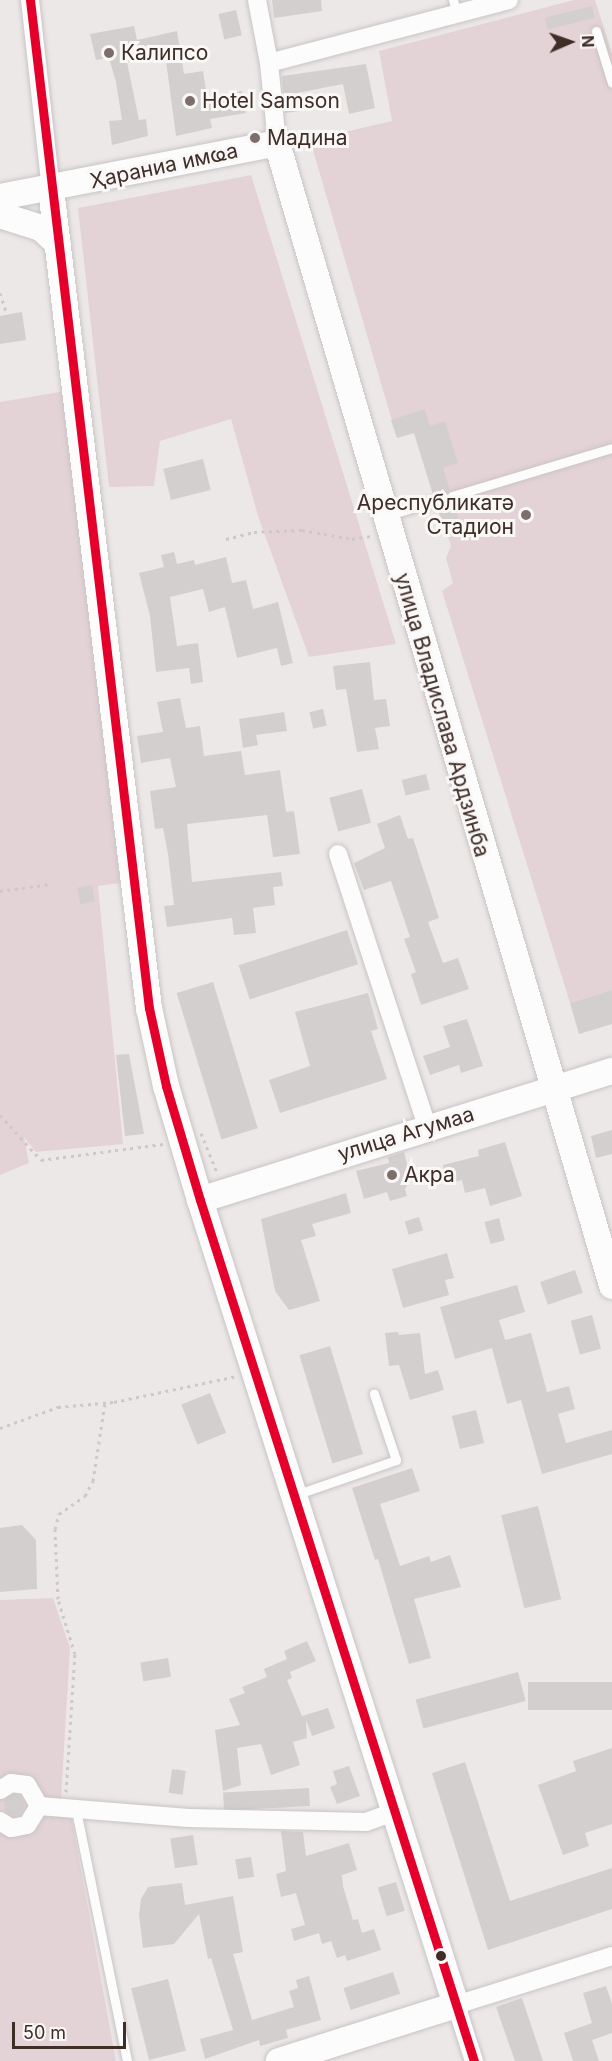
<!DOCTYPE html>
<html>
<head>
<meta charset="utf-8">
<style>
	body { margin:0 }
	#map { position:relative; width:612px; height:2061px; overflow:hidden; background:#ede8e8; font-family:Inter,sans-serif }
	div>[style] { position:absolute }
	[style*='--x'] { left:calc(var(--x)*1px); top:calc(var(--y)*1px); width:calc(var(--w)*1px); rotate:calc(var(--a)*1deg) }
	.green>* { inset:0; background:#e4d3d6 }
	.building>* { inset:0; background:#d4cfcf; transform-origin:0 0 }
	.round { border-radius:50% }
	.path>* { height:3px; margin-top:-1.5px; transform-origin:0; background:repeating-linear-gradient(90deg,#cec8c7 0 3px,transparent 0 7.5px) }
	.roads { filter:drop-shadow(0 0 2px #c9c4c4) drop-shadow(0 0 2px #c9c4c4) }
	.lane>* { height:9px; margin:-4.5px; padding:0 4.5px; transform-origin:4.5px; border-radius:4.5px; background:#fcfcfc }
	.street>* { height:18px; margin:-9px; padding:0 9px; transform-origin:9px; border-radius:9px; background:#fcfcfc }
	.secondary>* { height:26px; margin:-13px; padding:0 13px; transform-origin:13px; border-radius:13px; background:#fcfcfc }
	.bus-1>* { height:9px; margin:-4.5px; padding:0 4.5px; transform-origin:4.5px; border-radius:4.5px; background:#e4002b }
	.dots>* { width:16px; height:16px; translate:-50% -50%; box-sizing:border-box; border:3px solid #faf7f7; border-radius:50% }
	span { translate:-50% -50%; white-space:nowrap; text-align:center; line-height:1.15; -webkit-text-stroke:6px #faf7f7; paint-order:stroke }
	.poi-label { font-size:21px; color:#3f2d27 }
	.left { translate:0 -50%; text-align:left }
	.right { translate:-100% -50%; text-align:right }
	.street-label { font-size:21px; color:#3f2d27 }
	.north { position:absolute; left:540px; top:12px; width:60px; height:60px; -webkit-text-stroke:4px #faf7f7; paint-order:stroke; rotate:88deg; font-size:16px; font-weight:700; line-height:24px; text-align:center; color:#3f2d27 }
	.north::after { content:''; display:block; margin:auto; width:21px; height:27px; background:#3f2d27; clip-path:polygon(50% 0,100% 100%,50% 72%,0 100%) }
	.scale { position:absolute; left:12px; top:2022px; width:114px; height:27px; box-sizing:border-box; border:3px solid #3f2d27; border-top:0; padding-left:8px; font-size:18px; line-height:21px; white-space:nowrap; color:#3f2d27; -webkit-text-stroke:4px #faf7f7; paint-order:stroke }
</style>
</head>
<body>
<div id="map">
	<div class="green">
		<i style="clip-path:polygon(574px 0,595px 0,612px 53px,612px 990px,570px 1003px,442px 591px,453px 583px,446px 558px,451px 546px,414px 433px,397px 438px,310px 140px,392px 121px,379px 51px)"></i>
		<i style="clip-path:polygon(251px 175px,396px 644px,309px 657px,258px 516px,231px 419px,160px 441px,154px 486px,109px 487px,78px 208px)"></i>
		<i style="clip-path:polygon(66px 391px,120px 883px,98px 886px,123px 1144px,36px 1152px,24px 1137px,29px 1163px,0 1175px,0 402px)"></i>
		<i style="clip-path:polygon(53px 1598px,70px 1648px,60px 1816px,71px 1816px,116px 2061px,0 2061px,0 1600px)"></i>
	</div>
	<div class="building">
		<i style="clip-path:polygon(272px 0,321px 0,322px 11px,274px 18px)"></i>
		<i style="left:592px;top:6px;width:12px;height:49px;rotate:76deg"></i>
		<i style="left:236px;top:10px;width:26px;height:18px;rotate:77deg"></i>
		<i style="clip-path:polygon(134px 26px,137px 40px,177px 31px,184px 74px,203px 71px,207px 97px,242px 91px,246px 113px,210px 119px,212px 128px,176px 136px,165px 53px,127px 62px,139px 120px,146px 119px,148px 136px,112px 145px,109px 121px,122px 120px,116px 82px,109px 58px,96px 60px,90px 34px)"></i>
		<i style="clip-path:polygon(366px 64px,375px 108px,349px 114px,343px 84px,297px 93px,300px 111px,285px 113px,282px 76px)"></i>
		<i style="clip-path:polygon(22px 312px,26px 340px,0 344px,0 316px)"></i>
		<i style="clip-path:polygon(425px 409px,430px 426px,445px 421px,458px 463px,443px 468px,450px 490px,446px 498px,454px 502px,460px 524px,444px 529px,437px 507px,441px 498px,433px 495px,414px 433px,397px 438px,391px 420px)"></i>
		<i style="left:203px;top:459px;width:32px;height:41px;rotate:76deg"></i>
		<i style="clip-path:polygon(174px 552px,177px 564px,194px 560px,195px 565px,226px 557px,232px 583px,246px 580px,253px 609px,278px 602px,293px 663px,281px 666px,277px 648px,237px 658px,225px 607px,209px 612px,203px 589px,170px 597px,177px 646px,198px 643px,203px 682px,191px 684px,189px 668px,156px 672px,150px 616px,139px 573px,164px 567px,161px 555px)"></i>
		<i style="clip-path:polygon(370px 662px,374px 700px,386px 699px,390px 726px,375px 728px,379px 749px,357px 752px,346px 689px,336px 690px,333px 666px)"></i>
		<i style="clip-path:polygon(180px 698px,186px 728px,200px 726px,204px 756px,241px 751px,245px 775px,280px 770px,286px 812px,294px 811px,300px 854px,273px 857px,267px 815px,187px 824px,192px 882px,281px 872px,283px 886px,273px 887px,275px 905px,253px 908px,256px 933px,234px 935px,232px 918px,167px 927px,164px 906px,174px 905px,168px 854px,163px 828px,155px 829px,150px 791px,176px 787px,170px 758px,141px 763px,137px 736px,163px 732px,157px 702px)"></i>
		<i style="left:323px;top:709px;width:17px;height:14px;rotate:77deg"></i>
		<i style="clip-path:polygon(284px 712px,287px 731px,256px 735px,258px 745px,243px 748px,239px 719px)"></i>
		<i style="left:426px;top:774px;width:16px;height:25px;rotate:76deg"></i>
		<i style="left:362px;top:789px;width:35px;height:34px;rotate:75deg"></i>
		<i style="clip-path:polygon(400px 815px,408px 839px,413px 838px,439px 918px,428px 922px,443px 963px,458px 958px,469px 989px,421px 1005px,411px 974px,416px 972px,404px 939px,410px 937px,391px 881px,364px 890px,354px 863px,385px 848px,377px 824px)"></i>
		<i style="left:92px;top:885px;width:17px;height:15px;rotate:80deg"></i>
		<i style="left:347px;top:930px;width:36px;height:114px;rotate:72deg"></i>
		<i style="left:213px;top:982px;width:153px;height:38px;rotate:73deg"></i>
		<i style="clip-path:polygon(612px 990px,612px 1024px,579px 1034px,570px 1003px)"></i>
		<i style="clip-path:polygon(368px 993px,378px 1029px,371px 1031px,387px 1079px,280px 1113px,269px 1080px,310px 1066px,295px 1012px)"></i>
		<i style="clip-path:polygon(467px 1019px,483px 1066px,461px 1073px,459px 1065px,430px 1075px,423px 1056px,450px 1047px,443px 1026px)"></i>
		<i style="clip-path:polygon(129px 1054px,144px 1134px,125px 1136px,116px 1055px)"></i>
		<i style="clip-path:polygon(612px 1130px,612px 1154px,596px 1158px,591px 1136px)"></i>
		<i style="clip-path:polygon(505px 1142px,522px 1196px,490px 1206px,485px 1188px,465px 1193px,462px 1180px,447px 1184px,443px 1165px,479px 1156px,478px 1150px)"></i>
		<i style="clip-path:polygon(404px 1152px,409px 1172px,414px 1174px,405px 1189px,407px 1196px,390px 1201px,387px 1192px,364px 1199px,356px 1171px,389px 1163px,388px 1157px)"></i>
		<i style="clip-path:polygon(346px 1193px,351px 1213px,312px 1224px,316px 1236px,301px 1240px,320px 1301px,289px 1310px,275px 1291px,261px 1219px)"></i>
		<i style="left:419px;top:1217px;width:14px;height:15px;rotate:73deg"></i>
		<i style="left:499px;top:1218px;width:23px;height:15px;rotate:75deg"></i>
		<i style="clip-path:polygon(447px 1253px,454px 1278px,445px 1280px,449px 1295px,403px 1308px,392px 1269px)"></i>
		<i style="left:575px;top:1270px;width:24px;height:37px;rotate:71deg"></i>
		<i style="clip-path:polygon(517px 1285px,525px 1312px,499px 1320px,505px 1340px,531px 1333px,547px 1392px,569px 1386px,575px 1409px,558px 1414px,566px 1443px,612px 1430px,612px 1454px,542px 1474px,521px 1400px,507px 1404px,492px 1348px,455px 1359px,440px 1307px)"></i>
		<i style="left:592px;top:1315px;width:35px;height:22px;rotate:75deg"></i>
		<i style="clip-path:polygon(398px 1332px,399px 1335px,420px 1333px,425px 1374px,438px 1370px,444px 1390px,410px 1400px,399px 1365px,389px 1366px,385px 1333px)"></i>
		<i style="left:330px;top:1346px;width:113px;height:32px;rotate:73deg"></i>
		<i style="left:210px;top:1393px;width:43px;height:31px;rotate:68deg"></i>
		<i style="left:476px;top:1410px;width:34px;height:25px;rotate:76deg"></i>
		<i style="clip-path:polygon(412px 1468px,420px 1491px,380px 1504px,400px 1566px,429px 1556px,431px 1562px,450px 1555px,461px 1587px,414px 1599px,431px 1658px,409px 1664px,378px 1559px,375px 1560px,352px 1488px)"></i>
		<i style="left:538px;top:1506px;width:96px;height:38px;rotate:76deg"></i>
		<i style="clip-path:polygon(22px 1525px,36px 1540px,37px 1589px,0 1592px,0 1528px)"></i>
		<i style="clip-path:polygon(307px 1641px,316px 1661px,290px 1672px,292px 1678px,287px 1680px,302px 1716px,328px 1708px,335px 1728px,312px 1736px,306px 1720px,307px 1738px,293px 1742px,300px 1765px,271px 1775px,261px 1744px,237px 1748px,241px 1785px,223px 1791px,215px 1730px,240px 1725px,229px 1699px,245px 1693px,242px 1687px,267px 1677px,264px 1669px,287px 1659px,284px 1651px)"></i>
		<i style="left:168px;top:1658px;width:19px;height:28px;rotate:81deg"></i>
		<i style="left:518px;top:1672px;width:30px;height:106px;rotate:75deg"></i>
		<i style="left:612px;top:1682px;width:28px;height:84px;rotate:90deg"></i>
		<i style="clip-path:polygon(612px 1748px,612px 1824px,585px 1833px,589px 1846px,563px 1855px,538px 1785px,576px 1771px,573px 1761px)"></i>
		<i style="clip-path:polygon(465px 1762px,510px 1901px,612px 1868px,612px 1909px,488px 1950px,432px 1773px)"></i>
		<i style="clip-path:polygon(349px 1766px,360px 1796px,337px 1804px,330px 1787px,337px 1784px,333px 1771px)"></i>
		<i style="left:172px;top:1769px;width:14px;height:24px;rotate:8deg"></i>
		<i style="left:309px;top:1788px;width:18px;height:86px;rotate:87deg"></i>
		<i class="round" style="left:4px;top:1795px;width:20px;height:20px"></i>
		<i style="clip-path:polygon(281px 1831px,303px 1832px,306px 1856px,349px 1843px,357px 1870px,342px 1875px,343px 1886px,353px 1920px,358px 1919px,362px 1933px,374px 1929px,381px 1950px,347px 1961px,345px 1955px,337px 1958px,331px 1941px,322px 1944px,319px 1933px,294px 1941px,291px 1929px,305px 1925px,296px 1893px,281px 1897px,276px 1874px,286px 1871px)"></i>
		<i style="left:193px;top:1835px;width:30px;height:23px;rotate:81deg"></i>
		<i style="left:251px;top:1857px;width:20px;height:16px;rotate:81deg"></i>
		<i style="left:396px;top:1882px;width:30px;height:19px;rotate:73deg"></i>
		<i style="clip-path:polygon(182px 1883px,185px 1905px,233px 1896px,243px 1952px,233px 1954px,252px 2020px,294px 2007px,289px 1991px,298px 1988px,296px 1980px,309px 1976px,321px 2020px,286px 2030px,288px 2038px,260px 2046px,259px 2040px,205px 2059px,200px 2039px,233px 2030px,211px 1958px,208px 1959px,199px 1914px,174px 1944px,143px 1948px,139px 1915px,141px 1899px,148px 1887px)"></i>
		<i style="left:393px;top:1972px;width:23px;height:52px;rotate:72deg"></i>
		<i style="left:168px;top:1979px;width:74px;height:38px;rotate:76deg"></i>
		<i style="clip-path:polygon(606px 1986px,612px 2004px,612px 2033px,592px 2040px,599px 2061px,573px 2061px,564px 2033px,592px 2023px,583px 1993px)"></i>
		<i style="clip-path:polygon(522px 1998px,543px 2061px,515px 2061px,496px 2007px)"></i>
	</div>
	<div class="path">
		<i style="--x:0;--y:293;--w:23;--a:72"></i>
		<i style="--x:226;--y:539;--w:29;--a:-14"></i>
		<i style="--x:254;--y:532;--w:48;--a:-2.4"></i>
		<i style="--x:302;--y:530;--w:51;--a:10.2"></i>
		<i style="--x:352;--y:539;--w:20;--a:-9"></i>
		<i style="--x:0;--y:891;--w:51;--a:-7.8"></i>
		<i style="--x:0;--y:1115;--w:61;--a:47.7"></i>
		<i style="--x:41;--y:1160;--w:123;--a:-7.5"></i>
		<i style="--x:201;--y:1133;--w:45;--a:68"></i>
		<i style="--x:0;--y:1428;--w:62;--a:-19.9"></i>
		<i style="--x:58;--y:1407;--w:56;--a:-5.1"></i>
		<i style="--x:114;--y:1402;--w:126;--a:-11.9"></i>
		<i style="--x:66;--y:1792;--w:138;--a:-86.3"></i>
		<i style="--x:75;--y:1654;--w:58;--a:-107.2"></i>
		<i style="--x:58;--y:1599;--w:70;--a:-92.5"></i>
		<i style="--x:55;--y:1529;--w:16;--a:-75"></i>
		<i style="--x:59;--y:1514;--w:32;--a:-35"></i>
		<i style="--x:85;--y:1496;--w:17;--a:-62"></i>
		<i style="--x:93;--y:1481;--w:79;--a:-81.3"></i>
	</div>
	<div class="roads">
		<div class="lane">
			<i style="--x:453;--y:0;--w:14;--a:73"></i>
			<i style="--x:596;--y:31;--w:54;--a:72.9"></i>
			<i style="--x:452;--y:496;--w:167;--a:-16.7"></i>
			<i style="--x:389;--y:515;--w:48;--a:-16.9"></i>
			<i style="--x:295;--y:1495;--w:107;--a:-19.1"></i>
			<i style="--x:396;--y:1460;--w:70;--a:-108.4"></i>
			<i style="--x:76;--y:1810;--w:256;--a:78.5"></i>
		</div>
		<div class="street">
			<i style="--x:30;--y:0;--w:190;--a:83.7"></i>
			<i style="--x:257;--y:0;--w:64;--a:79.2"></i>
			<i style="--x:269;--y:63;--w:80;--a:84.3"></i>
			<i style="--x:269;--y:63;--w:248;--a:-14.7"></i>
			<i style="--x:338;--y:854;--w:286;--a:71.9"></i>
			<i style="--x:0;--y:1790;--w:13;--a:-32"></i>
			<i style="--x:11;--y:1783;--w:16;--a:7"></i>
			<i style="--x:27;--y:1785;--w:24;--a:60"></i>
			<i style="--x:39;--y:1806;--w:22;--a:122"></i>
			<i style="--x:27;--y:1825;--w:16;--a:169"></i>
			<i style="--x:11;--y:1828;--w:13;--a:-148"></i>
			<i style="--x:39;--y:1806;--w:150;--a:4.6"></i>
			<i style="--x:189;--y:1818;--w:177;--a:1.3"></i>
			<i style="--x:366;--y:1822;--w:33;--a:-20"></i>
			<i style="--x:474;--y:2061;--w:59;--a:-107.8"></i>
			<i style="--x:456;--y:2005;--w:164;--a:-17.4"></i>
		</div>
		<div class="secondary">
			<i style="--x:51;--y:189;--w:825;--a:83.18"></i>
			<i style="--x:149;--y:1008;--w:80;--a:77.7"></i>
			<i style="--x:166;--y:1086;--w:119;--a:73.4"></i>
			<i style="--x:200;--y:1200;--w:845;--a:72.36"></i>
			<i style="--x:456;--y:2005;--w:186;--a:162.4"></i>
			<i style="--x:0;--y:197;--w:282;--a:-11"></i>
			<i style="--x:277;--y:143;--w:1191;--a:73.66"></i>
			<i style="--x:0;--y:215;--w:43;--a:17.6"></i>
			<i style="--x:41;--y:228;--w:23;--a:43"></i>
			<i style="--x:200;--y:1200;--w:432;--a:-17.4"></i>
		</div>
	</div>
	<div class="bus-1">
		<i style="--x:30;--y:0;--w:1015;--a:83.27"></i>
		<i style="--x:149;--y:1008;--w:80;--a:77.7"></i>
		<i style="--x:166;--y:1086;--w:119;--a:73.4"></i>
		<i style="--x:200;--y:1200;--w:904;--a:72.35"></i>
	</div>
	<div class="dots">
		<i style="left:109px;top:53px;background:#7c6e6b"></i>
		<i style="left:190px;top:101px;background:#7c6e6b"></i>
		<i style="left:255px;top:138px;background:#7c6e6b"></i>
		<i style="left:526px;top:515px;background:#7c6e6b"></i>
		<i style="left:392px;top:1175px;background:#7c6e6b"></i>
		<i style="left:441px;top:1956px;background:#3f2d27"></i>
	</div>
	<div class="poi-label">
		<span class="left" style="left:121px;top:53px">Калипсо</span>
		<span class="left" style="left:202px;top:101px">Hotel Samson</span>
		<span class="left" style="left:267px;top:138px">Мадина</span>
		<span class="right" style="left:514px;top:515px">Ареспубликатә<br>Стадион</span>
		<span class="left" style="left:404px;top:1175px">Акра</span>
	</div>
	<div class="street-label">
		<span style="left:164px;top:166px;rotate:-12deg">Ҳараниа имҩа</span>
		<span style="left:442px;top:715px;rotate:74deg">улица Владислава Ардзинба</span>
		<span style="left:406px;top:1134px;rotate:-17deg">улица Агумаа</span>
	</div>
	<div class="north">N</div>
	<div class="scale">50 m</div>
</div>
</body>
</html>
